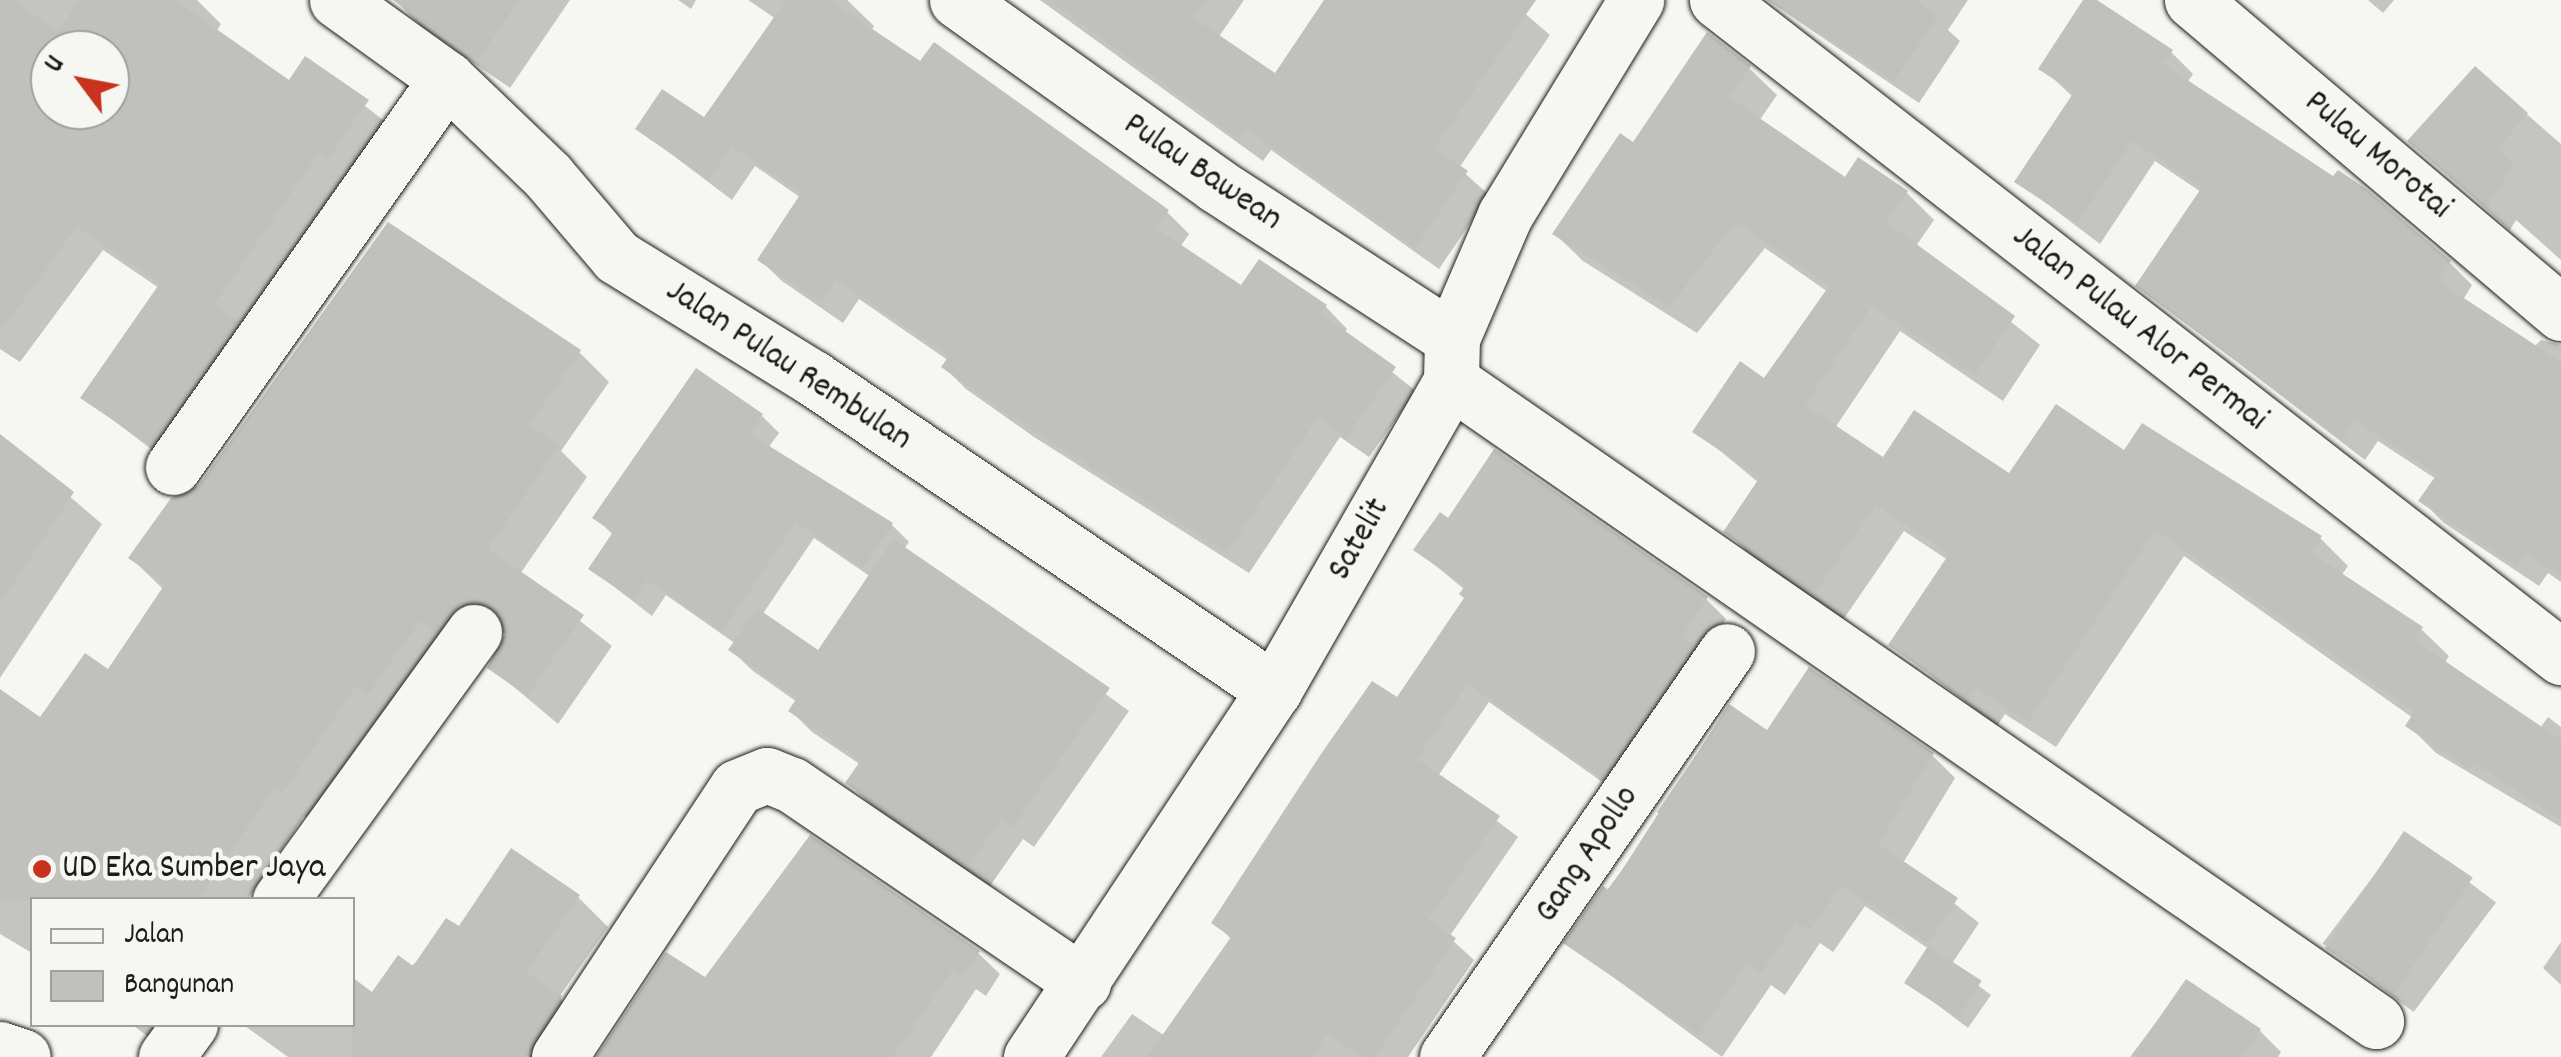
<!DOCTYPE html>
<html>
<head>
<meta charset="utf-8">
<style>
	body { margin:0 }
	#map { position:relative; width:2561px; height:1057px; overflow:hidden; background:#f6f6f2; font-family:Dekko,sans-serif }
	div>[style] { position:absolute }
	[style*='--x'] { left:calc(var(--x)*1px); top:calc(var(--y)*1px); width:calc(var(--w)*1px); rotate:calc(var(--a)*1deg) }
	.shadow>* { inset:0; background:#0003; transform-origin:0 0 }
	.building>* { inset:0; background:#c0c0bd; transform-origin:0 0 }
	.roads { filter:drop-shadow(0 0 2px #1c1c1c) drop-shadow(0 0 2px #1c1c1c) }
	.minor>* { height:55px; margin:-27.5px; padding:0 27.5px; transform-origin:27.5px; border-radius:27.5px; background:#f6f6f2 }
	.dots>* { width:28px; height:28px; translate:-50% -50%; box-sizing:border-box; border:5px solid #f6f6f2; border-radius:50% }
	span { translate:-50% -50%; white-space:nowrap; text-align:center; line-height:1.15; -webkit-text-stroke:9px #f6f6f2; paint-order:stroke }
	.street-label { font-size:35px; color:#1c1c1c }
	.poi-label { font-size:35px; color:#1c1c1c }
	.left { translate:0 -50%; text-align:left }
	.legend { position:absolute; left:30px; top:897px; width:325px; height:130px; box-sizing:border-box; background:#f6f6f2; border:2px solid #9f9f9c; margin:0; padding:12px 18px; list-style:none; font-size:30px; color:#1c1c1c }
	.legend li { display:flex; align-items:center; gap:20px; height:50px }
	.legend b { width:50px; border:2px solid #9f9f9c }
	.north { position:absolute; left:30px; top:30px; width:100px; height:100px; box-sizing:border-box; background:#f6f6f2; border:2px solid #9f9f9c; border-radius:50%; rotate:302deg; font-size:28px; font-weight:700; line-height:40px; text-align:center; color:#1c1c1c }
	.north::after { content:''; display:block; margin:auto; width:35px; height:45px; background:#c8321e; clip-path:polygon(50% 0,100% 100%,50% 72%,0 100%) }
</style>
</head>
<body>
<div id="map">
	<div class="shadow">
		<i style="clip-path:polygon(evenodd,0 0,197px 0,221px 24px,216px 32px,289px 83px,306px 60px,392px 127px,353px 183px,344px 177px,240px 327px,176px 468px,84px 398px,159px 288px,103px 250px,20px 362px,0 349px,0 0,50px 50px,110px 50px,110px 110px,50px 110px,50px 50px)"></i>
		<i style="clip-path:polygon(395px 0,570px 0,510px 88px,422px 27px)"></i>
		<i style="clip-path:polygon(678px 0,696px 0,691px 9px)"></i>
		<i style="clip-path:polygon(748px 0,847px 0,874px 26px,871px 31px,1167px 212px,1189px 234px,1180px 247px,1241px 289px,1326px 307px,1347px 329px,1344px 334px,1416px 391px,1369px 457px,1340px 437px,1249px 573px,1034px 437px,966px 389px,944px 367px,949px 361px,859px 299px,843px 323px,782px 281px,760px 260px,801px 198px,755px 166px,732px 200px,638px 129px,704px 120px,776px 19px)"></i>
		<i style="clip-path:polygon(1040px 0,1244px 0,1218px 38px,1275px 77px,1327px 0,1509px 0,1550px 35px,1459px 168px,1489px 195px,1439px 269px,1271px 150px,1263px 161px)"></i>
		<i style="clip-path:polygon(1767px 0,1968px 0,1948px 30px,1960px 41px,1919px 103px)"></i>
		<i style="clip-path:polygon(2086px 0,2171px 52px,2193px 74px,2187px 83px,2450px 263px,2472px 285px,2463px 300px,2534px 347px,2541px 340px,2561px 345px,2561px 582px,2548px 573px,2539px 586px,2444px 523px,2422px 501px,2436px 479px,2378px 441px,2365px 460px,2138px 286px,2201px 192px,2155px 161px,2100px 244px,2017px 181px,2073px 97px,2042px 68px)"></i>
		<i style="clip-path:polygon(2368px 0,2394px 0,2383px 13px)"></i>
		<i style="clip-path:polygon(1749px 68px,1777px 95px,1759px 121px,1846px 180px,1906px 192px,1934px 220px,1916px 246px,2040px 345px,2003px 401px,1900px 331px,1835px 428px,1883px 461px,2010px 477px,2125px 453px,2320px 538px,2348px 566px,2341px 576px,2421px 629px,2449px 656px,2444px 664px,2540px 728px,2548px 717px,2561px 727px,2561px 827px,2436px 753px,2408px 725px,2413px 718px,2184px 556px,2056px 747px,2005px 714px,1997px 726px,1891px 645px,1948px 560px,1904px 531px,1843px 620px,1754px 559px,1727px 531px,1759px 483px,1696px 431px,1765px 381px,1828px 292px,1765px 248px,1697px 333px,1583px 261px,1555px 234px,1634px 145px)"></i>
		<i style="clip-path:polygon(2475px 69px,2561px 144px,2561px 260px,2516px 220px,2510px 230px,2410px 141px)"></i>
		<i style="clip-path:polygon(579px 352px,609px 382px,561px 451px,587px 477px,520px 574px,612px 646px,558px 724px,490px 667px,508px 634px,490px 633px,313px 822px,304px 816px,247px 900px,32px 900px,32px 953px,0 934px,0 692px,41px 720px,109px 672px,164px 590px,131px 558px)"></i>
		<i style="clip-path:polygon(evenodd,762px 416px,779px 433px,768px 448px,892px 525px,909px 542px,904px 549px,1129px 711px,1034px 847px,1023px 839px,990px 886px,870px 804px,848px 783px,861px 765px,812px 732px,791px 711px,797px 702px,753px 671px,731px 650px,736px 644px,666px 595px,652px 616px,591px 569px,613px 535px,596px 518px,762px 416px,814px 538px,871px 577px,819px 654px,762px 615px,814px 538px)"></i>
		<i style="clip-path:polygon(0 437px,102px 524px,0 678px)"></i>
		<i style="clip-path:polygon(1417px 550px,1706px 599px,1726px 619px,1622px 796px,1489px 702px,1438px 776px,1518px 837px,1449px 937px,1474px 960px,1408px 1057px,1101px 1057px,1132px 1014px,1165px 1036px,1232px 940px,1215px 923px,1398px 701px,1467px 598px,1465px 590px)"></i>
		<i style="clip-path:polygon(1729px 707px,1768px 733px,1932px 755px,1955px 778px,1903px 863px,1979px 923px,1951px 965px,1991px 995px,1968px 1028px,1907px 982px,1929px 949px,1865px 906px,1833px 952px,1820px 943px,1785px 995px,1771px 985px,1722px 1057px,1567px 943px,1662px 817px,1657px 812px)"></i>
		<i style="left:2405px;top:834px;width:114px;height:137px;rotate:37deg"></i>
		<i style="clip-path:polygon(578px 897px,608px 927px,559px 997px,590px 1028px,570px 1057px,288px 1057px,242px 1024px,352px 1024px,372px 995px,460px 930px)"></i>
		<i style="clip-path:polygon(2561px 942px,2561px 985px,2543px 968px)"></i>
		<i style="clip-path:polygon(978px 953px,1000px 974px,986px 996px,976px 989px,931px 1057px,599px 1057px,706px 981px)"></i>
		<i style="clip-path:polygon(2186px 982px,2260px 1031px,2281px 1052px,2278px 1057px,2130px 1057px)"></i>
		<i style="clip-path:polygon(131px 1024px,186px 1024px,150px 1038px)"></i>
	</div>
	<div class="building">
		<i style="clip-path:polygon(evenodd,0 0,13px 0,58px 31px,79px 0,175px 0,289px 80px,305px 56px,369px 100px,327px 160px,318px 154px,214px 305px,238px 321px,150px 445px,80px 398px,160px 283px,77px 227px,0 332px,0 0,50px 50px,110px 50px,110px 110px,50px 110px,50px 50px)"></i>
		<i style="clip-path:polygon(393px 0,519px 0,479px 59px)"></i>
		<i style="clip-path:polygon(786px 0,829px 0,920px 61px,934px 42px,1169px 210px,1156px 228px,1241px 285px,1259px 259px,1327px 305px,1321px 314px,1396px 367px,1346px 438px,1318px 417px,1227px 553px,1010px 416px,941px 367px,949px 356px,836px 279px,821px 303px,757px 260px,801px 193px,732px 146px,709px 180px,635px 129px,662px 89px,704px 117px)"></i>
		<i style="clip-path:polygon(1049px 0,1206px 0,1194px 18px,1275px 73px,1324px 0,1536px 0,1435px 148px,1468px 171px,1415px 248px,1247px 129px,1240px 140px)"></i>
		<i style="clip-path:polygon(1768px 0,1915px 0,1938px 16px,1894px 81px)"></i>
		<i style="clip-path:polygon(2083px 0,2097px 0,2173px 50px,2163px 64px,2333px 176px,2338px 170px,2365px 188px,2451px 261px,2438px 281px,2561px 362px,2561px 577px,2525px 553px,2516px 566px,2418px 501px,2437px 474px,2355px 420px,2342px 440px,2135px 286px,2202px 187px,2132px 141px,2077px 223px,2014px 182px,2074px 92px,2038px 69px)"></i>
		<i style="clip-path:polygon(1707px 32px,1751px 66px,1729px 97px,1845px 177px,1858px 157px,1908px 191px,1886px 222px,2015px 316px,1975px 375px,1872px 306px,1805px 405px,1883px 457px,1914px 410px,2009px 473px,2056px 404px,2124px 450px,2142px 423px,2322px 536px,2311px 553px,2423px 627px,2414px 640px,2561px 740px,2561px 821px,2474px 762px,2469px 769px,2405px 726px,2414px 712px,2155px 530px,2028px 722px,1977px 688px,1968px 701px,1888px 645px,1949px 554px,1876px 505px,1814px 594px,1723px 532px,1760px 477px,1692px 432px,1740px 361px,1764px 378px,1829px 286px,1736px 222px,1669px 307px,1552px 234px,1620px 133px,1633px 142px)"></i>
		<i style="clip-path:polygon(2475px 66px,2528px 113px,2497px 149px,2514px 165px,2486px 208px,2407px 141px)"></i>
		<i style="clip-path:polygon(388px 222px,581px 350px,530px 425px,559px 445px,488px 549px,584px 615px,527px 696px,487px 668px,505px 634px,491px 606px,460px 604px,436px 632px,420px 621px,368px 694px,356px 686px,282px 794px,274px 788px,198px 900px,0 900px,0 689px,40px 717px,85px 653px,108px 669px,165px 584px,128px 558px,171px 498px,199px 485px)"></i>
		<i style="clip-path:polygon(696px 368px,763px 414px,750px 434px,893px 523px,863px 568px,796px 523px,722px 631px,647px 580px,634px 600px,588px 569px,613px 532px,592px 518px)"></i>
		<i style="clip-path:polygon(0 434px,74px 492px,0 604px)"></i>
		<i style="clip-path:polygon(1494px 449px,1708px 597px,1681px 637px,1693px 645px,1602px 778px,1468px 684px,1417px 759px,1500px 816px,1428px 920px,1456px 938px,1375px 1057px,1362px 1057px,1328px 1034px,1312px 1057px,1147px 1057px,1231px 937px,1211px 923px,1321px 754px,1372px 681px,1397px 697px,1464px 598px,1459px 594px,1465px 586px,1413px 550px,1440px 512px,1448px 518px)"></i>
		<i style="clip-path:polygon(893px 539px,1110px 688px,1012px 828px,1001px 820px,968px 867px,845px 783px,861px 760px,788px 711px,797px 698px,728px 650px,757px 608px,818px 650px)"></i>
		<i style="clip-path:polygon(1809px 667px,1934px 753px,1878px 844px,1958px 898px,1928px 943px,1841px 885px,1810px 931px,1796px 922px,1761px 973px,1747px 964px,1698px 1035px,1563px 943px,1603px 886px,1609px 890px,1729px 704px,1767px 730px)"></i>
		<i style="left:2404px;top:831px;width:83px;height:141px;rotate:34deg"></i>
		<i style="clip-path:polygon(810px 835px,980px 951px,963px 976px,953px 969px,893px 1057px,596px 1057px,666px 952px,705px 977px)"></i>
		<i style="clip-path:polygon(511px 848px,580px 895px,526px 972px,562px 996px,528px 1057px,352px 1057px,352px 977px,372px 992px,398px 955px,413px 966px,446px 918px,459px 926px)"></i>
		<i style="left:1928px;top:946px;width:64px;height:44px;rotate:33deg"></i>
		<i style="clip-path:polygon(2186px 979px,2261px 1029px,2243px 1057px,2132px 1057px)"></i>
	</div>
	<div class="roads">
		<div class="minor">
			<i style="--x:337;--y:0;--w:135;--a:35.7"></i>
			<i style="--x:447;--y:79;--w:140;--a:43.8"></i>
			<i style="--x:548;--y:176;--w:106;--a:49.6"></i>
			<i style="--x:617;--y:257;--w:230;--a:31.7"></i>
			<i style="--x:813;--y:378;--w:557;--a:34.09"></i>
			<i style="--x:957;--y:0;--w:318;--a:35.5"></i>
			<i style="--x:1216;--y:185;--w:281;--a:33"></i>
			<i style="--x:1717;--y:0;--w:1070;--a:37.9"></i>
			<i style="--x:2192;--y:0;--w:484;--a:40.3"></i>
			<i style="--x:1451;--y:381;--w:1125;--a:34.68"></i>
			<i style="--x:173;--y:467;--w:475;--a:-54.8"></i>
			<i style="--x:280;--y:900;--w:331;--a:-54.1"></i>
			<i style="--x:0;--y:1049;--w:24;--a:19"></i>
			<i style="--x:166;--y:1057;--w:41;--a:-54"></i>
			<i style="--x:559;--y:1057;--w:323;--a:-56.6"></i>
			<i style="--x:737;--y:787;--w:32;--a:-22"></i>
			<i style="--x:767;--y:775;--w:27;--a:22"></i>
			<i style="--x:792;--y:785;--w:352;--a:34.2"></i>
			<i style="--x:1031;--y:1057;--w:440;--a:-56.5"></i>
			<i style="--x:1274;--y:690;--w:356;--a:-60.2"></i>
			<i style="--x:1451;--y:381;--w:43;--a:-88.7"></i>
			<i style="--x:1452;--y:338;--w:134;--a:-66.7"></i>
			<i style="--x:1505;--y:215;--w:252;--a:-58.6"></i>
			<i style="--x:1447;--y:1057;--w:493;--a:-55.4"></i>
		</div>
	</div>
	<div class="dots">
		<i style="left:42px;top:869px;background:#c8321e"></i>
	</div>
	<div class="street-label">
		<span style="left:2377px;top:156px;rotate:40deg">Pulau Morotai</span>
		<span style="left:1202px;top:173px;rotate:34deg">Pulau Bawean</span>
		<span style="left:2139px;top:329px;rotate:38deg">Jalan Pulau Alor Permai</span>
		<span style="left:788px;top:366px;rotate:33deg">Jalan Pulau Rembulan</span>
		<span style="left:1360px;top:540px;rotate:-60deg">Satelit</span>
		<span style="left:1588px;top:855px;rotate:-56deg">Gang Apollo</span>
	</div>
	<div class="poi-label">
		<span class="left" style="left:62px;top:869px">UD Eka Sumber Jaya</span>
	</div>
	<ul class="legend">
	<li><b style="height:12px;background:#f6f6f2"></b>Jalan</li>
	<li><b style="height:28px;background:#c0c0bd"></b>Bangunan</li>
	</ul>
	<div class="north">U</div>
</div>
</body>
</html>
